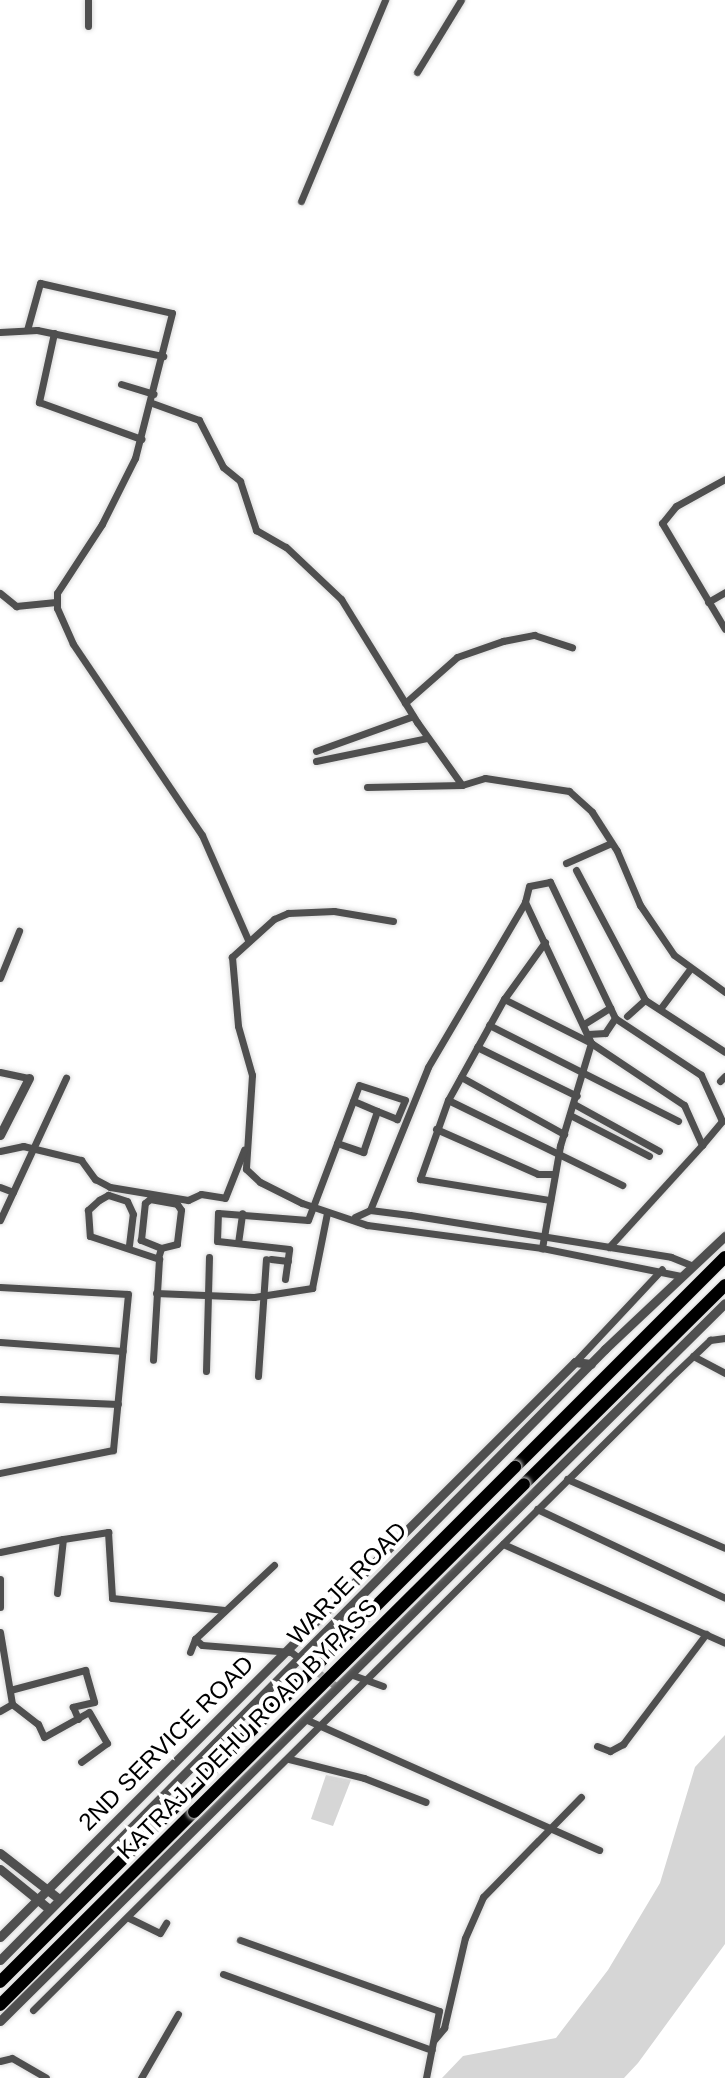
<!DOCTYPE html>
<html>
<head>
<meta charset="utf-8">
<style>
	body { margin:0 }
	#map { position:relative; width:725px; height:2078px; overflow:hidden; background:#fff; font-family:Arial,sans-serif }
	div>[style] { position:absolute }
	[style*='--x'] { left:calc(var(--x)*1px); top:calc(var(--y)*1px); width:calc(var(--w)*1px); rotate:calc(var(--a)*1deg) }
	.green>* { inset:0; background:#d6d6d6 }
	.roads { filter:drop-shadow(0 0 2px #dbdbdb) drop-shadow(0 0 2px #dbdbdb) }
	.minor>* { height:7px; margin:-3.5px; padding:0 3.5px; transform-origin:3.5px; border-radius:3.5px; background:#4f4f4f }
	.tertiary>* { height:9px; margin:-4.5px; padding:0 4.5px; transform-origin:4.5px; border-radius:4.5px; background:#4f4f4f }
	.trunk>* { height:12px; margin:-6px; padding:0 6px; transform-origin:6px; border-radius:6px; background:#000 }
	.bridges { filter:drop-shadow(0 0 2px #dbdbdb) drop-shadow(0 0 2px #dbdbdb) }
	.trunk-bridge>* { height:12px; margin:-6px; padding:0 6px; transform-origin:6px; border-radius:6px; background:#000 }
	span { translate:-50% -50%; white-space:nowrap; text-align:center; line-height:1.15; -webkit-text-stroke:8px #fff; paint-order:stroke }
	.street-label { font-size:24px; color:#000 }
</style>
</head>
<body>
<div id="map">
	<div class="green">
		<i style="clip-path:polygon(725px 1735px,725px 1944px,638px 2063px,624px 2078px,442px 2078px,463px 2056px,556px 2038px,608px 1970px,660px 1883px,695px 1767px)"></i>
		<i style="clip-path:polygon(326px 1775px,351px 1780px,333px 1826px,311px 1819px)"></i>
	</div>
	<div class="roads">
		<div class="minor">
			<i style="--x:88;--y:26;--w:26;--a:-90"></i>
			<i style="--x:417;--y:72;--w:84;--a:-58.6"></i>
			<i style="--x:301;--y:201;--w:218;--a:-67.3"></i>
			<i style="--x:27;--y:330;--w:49;--a:-74.5"></i>
			<i style="--x:40;--y:283;--w:135;--a:12.8"></i>
			<i style="--x:172;--y:313;--w:150;--a:104.3"></i>
			<i style="--x:135;--y:458;--w:74;--a:116.6"></i>
			<i style="--x:102;--y:524;--w:82;--a:123.1"></i>
			<i style="--x:57;--y:593;--w:15;--a:90"></i>
			<i style="--x:57;--y:608;--w:39;--a:66"></i>
			<i style="--x:73;--y:644;--w:230;--a:56"></i>
			<i style="--x:202;--y:835;--w:115;--a:66.3"></i>
			<i style="--x:0;--y:332;--w:37;--a:-3"></i>
			<i style="--x:37;--y:330;--w:129;--a:11.7"></i>
			<i style="--x:54;--y:333;--w:71;--a:102.3"></i>
			<i style="--x:39;--y:402;--w:109;--a:19.9"></i>
			<i style="--x:121;--y:384;--w:34;--a:17"></i>
			<i style="--x:152;--y:403;--w:50;--a:19.9"></i>
			<i style="--x:199;--y:420;--w:53;--a:62.9"></i>
			<i style="--x:223;--y:467;--w:22;--a:39"></i>
			<i style="--x:240;--y:481;--w:52;--a:71.9"></i>
			<i style="--x:256;--y:530;--w:34;--a:30"></i>
			<i style="--x:286;--y:547;--w:76;--a:43.4"></i>
			<i style="--x:341;--y:599;--w:145;--a:58.3"></i>
			<i style="--x:417;--y:722;--w:77;--a:54.5"></i>
			<i style="--x:725;--y:479;--w:56;--a:151.1"></i>
			<i style="--x:676;--y:506;--w:22;--a:129"></i>
			<i style="--x:662;--y:523;--w:123;--a:59.3"></i>
			<i style="--x:0;--y:593;--w:21;--a:39"></i>
			<i style="--x:16;--y:606;--w:40;--a:-5.7"></i>
			<i style="--x:708;--y:602;--w:20;--a:-30"></i>
			<i style="--x:405;--y:703;--w:69;--a:-41.5"></i>
			<i style="--x:457;--y:657;--w:49;--a:-19.2"></i>
			<i style="--x:503;--y:641;--w:32;--a:-11"></i>
			<i style="--x:534;--y:635;--w:40;--a:18"></i>
			<i style="--x:316;--y:751;--w:103;--a:-19.8"></i>
			<i style="--x:316;--y:761;--w:113;--a:-11.7"></i>
			<i style="--x:367;--y:787;--w:95;--a:-1.2"></i>
			<i style="--x:462;--y:785;--w:24;--a:-17"></i>
			<i style="--x:485;--y:778;--w:85;--a:8.8"></i>
			<i style="--x:569;--y:791;--w:31;--a:42"></i>
			<i style="--x:592;--y:812;--w:46;--a:57.3"></i>
			<i style="--x:617;--y:851;--w:59;--a:66.9"></i>
			<i style="--x:640;--y:905;--w:60;--a:55.8"></i>
			<i style="--x:674;--y:955;--w:63;--a:36"></i>
			<i style="--x:566;--y:863;--w:47;--a:-23.8"></i>
			<i style="--x:576;--y:870;--w:147;--a:62"></i>
			<i style="--x:645;--y:1000;--w:95;--a:33"></i>
			<i style="--x:393;--y:921;--w:60;--a:-170.4"></i>
			<i style="--x:334;--y:911;--w:46;--a:177.5"></i>
			<i style="--x:288;--y:913;--w:15;--a:157"></i>
			<i style="--x:274;--y:919;--w:57;--a:137.9"></i>
			<i style="--x:232;--y:957;--w:69;--a:85"></i>
			<i style="--x:238;--y:1026;--w:51;--a:74.1"></i>
			<i style="--x:252;--y:1075;--w:94;--a:93.7"></i>
			<i style="--x:246;--y:1169;--w:19;--a:43"></i>
			<i style="--x:260;--y:1182;--w:47;--a:26.6"></i>
			<i style="--x:302;--y:1203;--w:69;--a:18.7"></i>
			<i style="--x:367;--y:1225;--w:177;--a:7.5"></i>
			<i style="--x:542;--y:1248;--w:142;--a:11.4"></i>
			<i style="--x:545;--y:942;--w:70;--a:125.7"></i>
			<i style="--x:504;--y:999;--w:115;--a:119"></i>
			<i style="--x:448;--y:1100;--w:84;--a:109.5"></i>
			<i style="--x:420;--y:1179;--w:132;--a:9.2"></i>
			<i style="--x:0;--y:978;--w:51;--a:-68"></i>
			<i style="--x:504;--y:999;--w:97;--a:26.8"></i>
			<i style="--x:591;--y:1043;--w:112;--a:33.7"></i>
			<i style="--x:684;--y:1105;--w:44;--a:65.8"></i>
			<i style="--x:702;--y:1145;--w:31;--a:-50"></i>
			<i style="--x:722;--y:1121;--w:51;--a:-114.5"></i>
			<i style="--x:701;--y:1075;--w:103;--a:-146.5"></i>
			<i style="--x:615;--y:1018;--w:151;--a:-115.5"></i>
			<i style="--x:550;--y:882;--w:21;--a:169"></i>
			<i style="--x:529;--y:886;--w:16;--a:104"></i>
			<i style="--x:660;--y:1009;--w:50;--a:-53.1"></i>
			<i style="--x:627;--y:1016;--w:24;--a:-42"></i>
			<i style="--x:584;--y:1024;--w:31;--a:-32"></i>
			<i style="--x:489;--y:1025;--w:212;--a:26.9"></i>
			<i style="--x:588;--y:1034;--w:17;--a:-3"></i>
			<i style="--x:605;--y:1033;--w:18;--a:-56"></i>
			<i style="--x:477;--y:1047;--w:111;--a:26.1"></i>
			<i style="--x:0;--y:1072;--w:30;--a:12"></i>
			<i style="--x:461;--y:1077;--w:118;--a:29"></i>
			<i style="--x:720;--y:1081;--w:7;--a:-45"></i>
			<i style="--x:448;--y:1100;--w:194;--a:26"></i>
			<i style="--x:574;--y:1104;--w:97;--a:28.9"></i>
			<i style="--x:570;--y:1115;--w:89;--a:27.4"></i>
			<i style="--x:436;--y:1129;--w:111;--a:23.8"></i>
			<i style="--x:538;--y:1174;--w:16;--a:0"></i>
			<i style="--x:337;--y:1143;--w:28;--a:19"></i>
			<i style="--x:363;--y:1152;--w:43;--a:-71.1"></i>
			<i style="--x:377;--y:1111;--w:26;--a:-157"></i>
			<i style="--x:0;--y:1151;--w:24;--a:-12"></i>
			<i style="--x:23;--y:1146;--w:60;--a:13.6"></i>
			<i style="--x:81;--y:1160;--w:24;--a:54"></i>
			<i style="--x:95;--y:1179;--w:17;--a:28"></i>
			<i style="--x:110;--y:1187;--w:79;--a:9.5"></i>
			<i style="--x:188;--y:1200;--w:14;--a:-25"></i>
			<i style="--x:201;--y:1194;--w:24;--a:9"></i>
			<i style="--x:225;--y:1198;--w:52;--a:-68.4"></i>
			<i style="--x:0;--y:1187;--w:14;--a:21"></i>
			<i style="--x:370;--y:1210;--w:154;--a:-67.9"></i>
			<i style="--x:428;--y:1067;--w:191;--a:-59.5"></i>
			<i style="--x:525;--y:902;--w:156;--a:64.9"></i>
			<i style="--x:591;--y:1043;--w:108;--a:106.8"></i>
			<i style="--x:560;--y:1146;--w:104;--a:100"></i>
			<i style="--x:355;--y:1217;--w:17;--a:-25"></i>
			<i style="--x:370;--y:1210;--w:40;--a:7.1"></i>
			<i style="--x:410;--y:1215;--w:264;--a:9.1"></i>
			<i style="--x:671;--y:1257;--w:24;--a:22"></i>
			<i style="--x:0;--y:1220;--w:157;--a:-65.1"></i>
			<i style="--x:238;--y:1243;--w:30;--a:-82"></i>
			<i style="--x:129;--y:1245;--w:31;--a:-83"></i>
			<i style="--x:133;--y:1214;--w:14;--a:-115"></i>
			<i style="--x:127;--y:1201;--w:20;--a:-162"></i>
			<i style="--x:108;--y:1195;--w:10;--a:151"></i>
			<i style="--x:99;--y:1200;--w:15;--a:138"></i>
			<i style="--x:88;--y:1210;--w:26;--a:86"></i>
			<i style="--x:90;--y:1236;--w:73;--a:18.4"></i>
			<i style="--x:159;--y:1259;--w:101;--a:93.4"></i>
			<i style="--x:609;--y:1247;--w:138;--a:-47.6"></i>
			<i style="--x:158;--y:1258;--w:10;--a:-73"></i>
			<i style="--x:161;--y:1248;--w:22;--a:-158"></i>
			<i style="--x:141;--y:1240;--w:37;--a:-84"></i>
			<i style="--x:145;--y:1203;--w:6;--a:-39"></i>
			<i style="--x:150;--y:1199;--w:27;--a:10"></i>
			<i style="--x:177;--y:1204;--w:7;--a:56"></i>
			<i style="--x:181;--y:1210;--w:34;--a:97"></i>
			<i style="--x:177;--y:1244;--w:16;--a:166"></i>
			<i style="--x:271;--y:1259;--w:17;--a:7"></i>
			<i style="--x:285;--y:1279;--w:30;--a:-82"></i>
			<i style="--x:289;--y:1249;--w:72;--a:-173.7"></i>
			<i style="--x:217;--y:1241;--w:28;--a:-88"></i>
			<i style="--x:218;--y:1213;--w:90;--a:4.4"></i>
			<i style="--x:308;--y:1220;--w:144;--a:-69.3"></i>
			<i style="--x:359;--y:1085;--w:48;--a:18.1"></i>
			<i style="--x:405;--y:1100;--w:21;--a:113"></i>
			<i style="--x:397;--y:1119;--w:22;--a:-158"></i>
			<i style="--x:0;--y:1287;--w:128;--a:3.1"></i>
			<i style="--x:128;--y:1294;--w:157;--a:95.5"></i>
			<i style="--x:113;--y:1450;--w:115;--a:168.5"></i>
			<i style="--x:156;--y:1293;--w:98;--a:2.3"></i>
			<i style="--x:254;--y:1297;--w:59;--a:-8.8"></i>
			<i style="--x:312;--y:1288;--w:76;--a:-78.7"></i>
			<i style="--x:0;--y:1342;--w:123;--a:4.2"></i>
			<i style="--x:693;--y:1356;--w:36;--a:28"></i>
			<i style="--x:575;--y:1362;--w:127;--a:-46.9"></i>
			<i style="--x:206;--y:1371;--w:114;--a:-88.5"></i>
			<i style="--x:258;--y:1376;--w:117;--a:-86.1"></i>
			<i style="--x:0;--y:1399;--w:118;--a:2.4"></i>
			<i style="--x:567;--y:1479;--w:172;--a:23.6"></i>
			<i style="--x:537;--y:1509;--w:208;--a:25.3"></i>
			<i style="--x:503;--y:1544;--w:243;--a:24"></i>
			<i style="--x:0;--y:1552;--w:64;--a:-11.7"></i>
			<i style="--x:274;--y:1565;--w:108;--a:136.9"></i>
			<i style="--x:195;--y:1639;--w:9;--a:41"></i>
			<i style="--x:202;--y:1645;--w:89;--a:4.5"></i>
			<i style="--x:291;--y:1652;--w:58;--a:37.3"></i>
			<i style="--x:0;--y:1579;--w:28;--a:90"></i>
			<i style="--x:57;--y:1593;--w:54;--a:-83.7"></i>
			<i style="--x:63;--y:1539;--w:46;--a:-8.8"></i>
			<i style="--x:108;--y:1532;--w:66;--a:86.5"></i>
			<i style="--x:112;--y:1598;--w:113;--a:6.1"></i>
			<i style="--x:0;--y:1632;--w:73;--a:80.5"></i>
			<i style="--x:12;--y:1704;--w:14;--a:150"></i>
			<i style="--x:190;--y:1652;--w:14;--a:-69"></i>
			<i style="--x:350;--y:1674;--w:35;--a:20"></i>
			<i style="--x:10;--y:1690;--w:78;--a:-14.9"></i>
			<i style="--x:85;--y:1670;--w:33;--a:74"></i>
			<i style="--x:94;--y:1702;--w:22;--a:167"></i>
			<i style="--x:73;--y:1707;--w:13;--a:67"></i>
			<i style="--x:12;--y:1704;--w:33;--a:38"></i>
			<i style="--x:38;--y:1724;--w:14;--a:65"></i>
			<i style="--x:44;--y:1737;--w:51;--a:-29.1"></i>
			<i style="--x:89;--y:1712;--w:36;--a:60"></i>
			<i style="--x:107;--y:1743;--w:32;--a:144"></i>
			<i style="--x:305;--y:1719;--w:322;--a:24"></i>
			<i style="--x:597;--y:1746;--w:14;--a:21"></i>
			<i style="--x:610;--y:1751;--w:15;--a:-28"></i>
			<i style="--x:623;--y:1744;--w:138;--a:-53"></i>
			<i style="--x:289;--y:1759;--w:77;--a:14.2"></i>
			<i style="--x:364;--y:1778;--w:66;--a:21.2"></i>
			<i style="--x:129;--y:1918;--w:34;--a:26"></i>
			<i style="--x:160;--y:1933;--w:12;--a:-59"></i>
			<i style="--x:240;--y:1940;--w:211;--a:19.6"></i>
			<i style="--x:439;--y:2011;--w:68;--a:101"></i>
			<i style="--x:223;--y:1974;--w:222;--a:20"></i>
			<i style="--x:33;--y:2010;--w:896;--a:-44.77"></i>
			<i style="--x:669;--y:1379;--w:57;--a:-43.6"></i>
			<i style="--x:710;--y:1340;--w:15;--a:-8"></i>
			<i style="--x:434;--y:2040;--w:16;--a:-50"></i>
			<i style="--x:444;--y:2028;--w:92;--a:-76.9"></i>
			<i style="--x:465;--y:1938;--w:45;--a:-66.3"></i>
			<i style="--x:483;--y:1897;--w:140;--a:-45.6"></i>
			<i style="--x:0;--y:2061;--w:12;--a:-14"></i>
			<i style="--x:12;--y:2058;--w:39;--a:30"></i>
			<i style="--x:141;--y:2078;--w:74;--a:-60"></i>
		</div>
		<div class="tertiary">
			<i style="--x:0;--y:1135;--w:64;--a:-63"></i>
			<i style="--x:0;--y:1853;--w:75;--a:37.9"></i>
			<i style="--x:0;--y:1869;--w:63;--a:39.2"></i>
			<i style="--x:0;--y:1937;--w:813;--a:-45"></i>
			<i style="--x:575;--y:1362;--w:16;--a:7"></i>
			<i style="--x:0;--y:1960;--w:860;--a:-45.28"></i>
			<i style="--x:605;--y:1349;--w:165;--a:-43.3"></i>
			<i style="--x:0;--y:2021;--w:1020;--a:-44.72"></i>
		</div>
		<div class="trunk">
			<i style="--x:515;--y:1467;--w:297;--a:-45"></i>
			<i style="--x:524;--y:1484;--w:283;--a:-44.7"></i>
			<i style="--x:0;--y:1982;--w:255;--a:-45"></i>
			<i style="--x:0;--y:2005;--w:274;--a:-44.9"></i>
		</div>
	</div>
	<div class="bridges">
		<div class="trunk-bridge">
			<i style="--x:180;--y:1802;--w:474;--a:-45"></i>
			<i style="--x:194;--y:1812;--w:465;--a:-44.8"></i>
		</div>
	</div>
	<div class="street-label">
		<span style="left:347px;top:1583px;rotate:-46deg">WARJE ROAD</span>
		<span style="left:247px;top:1729px;rotate:-45deg">KATRAJ - DEHU ROAD BYPASS</span>
		<span style="left:166px;top:1743px;rotate:-45deg">2ND SERVICE ROAD</span>
	</div>
</div>
</body>
</html>
